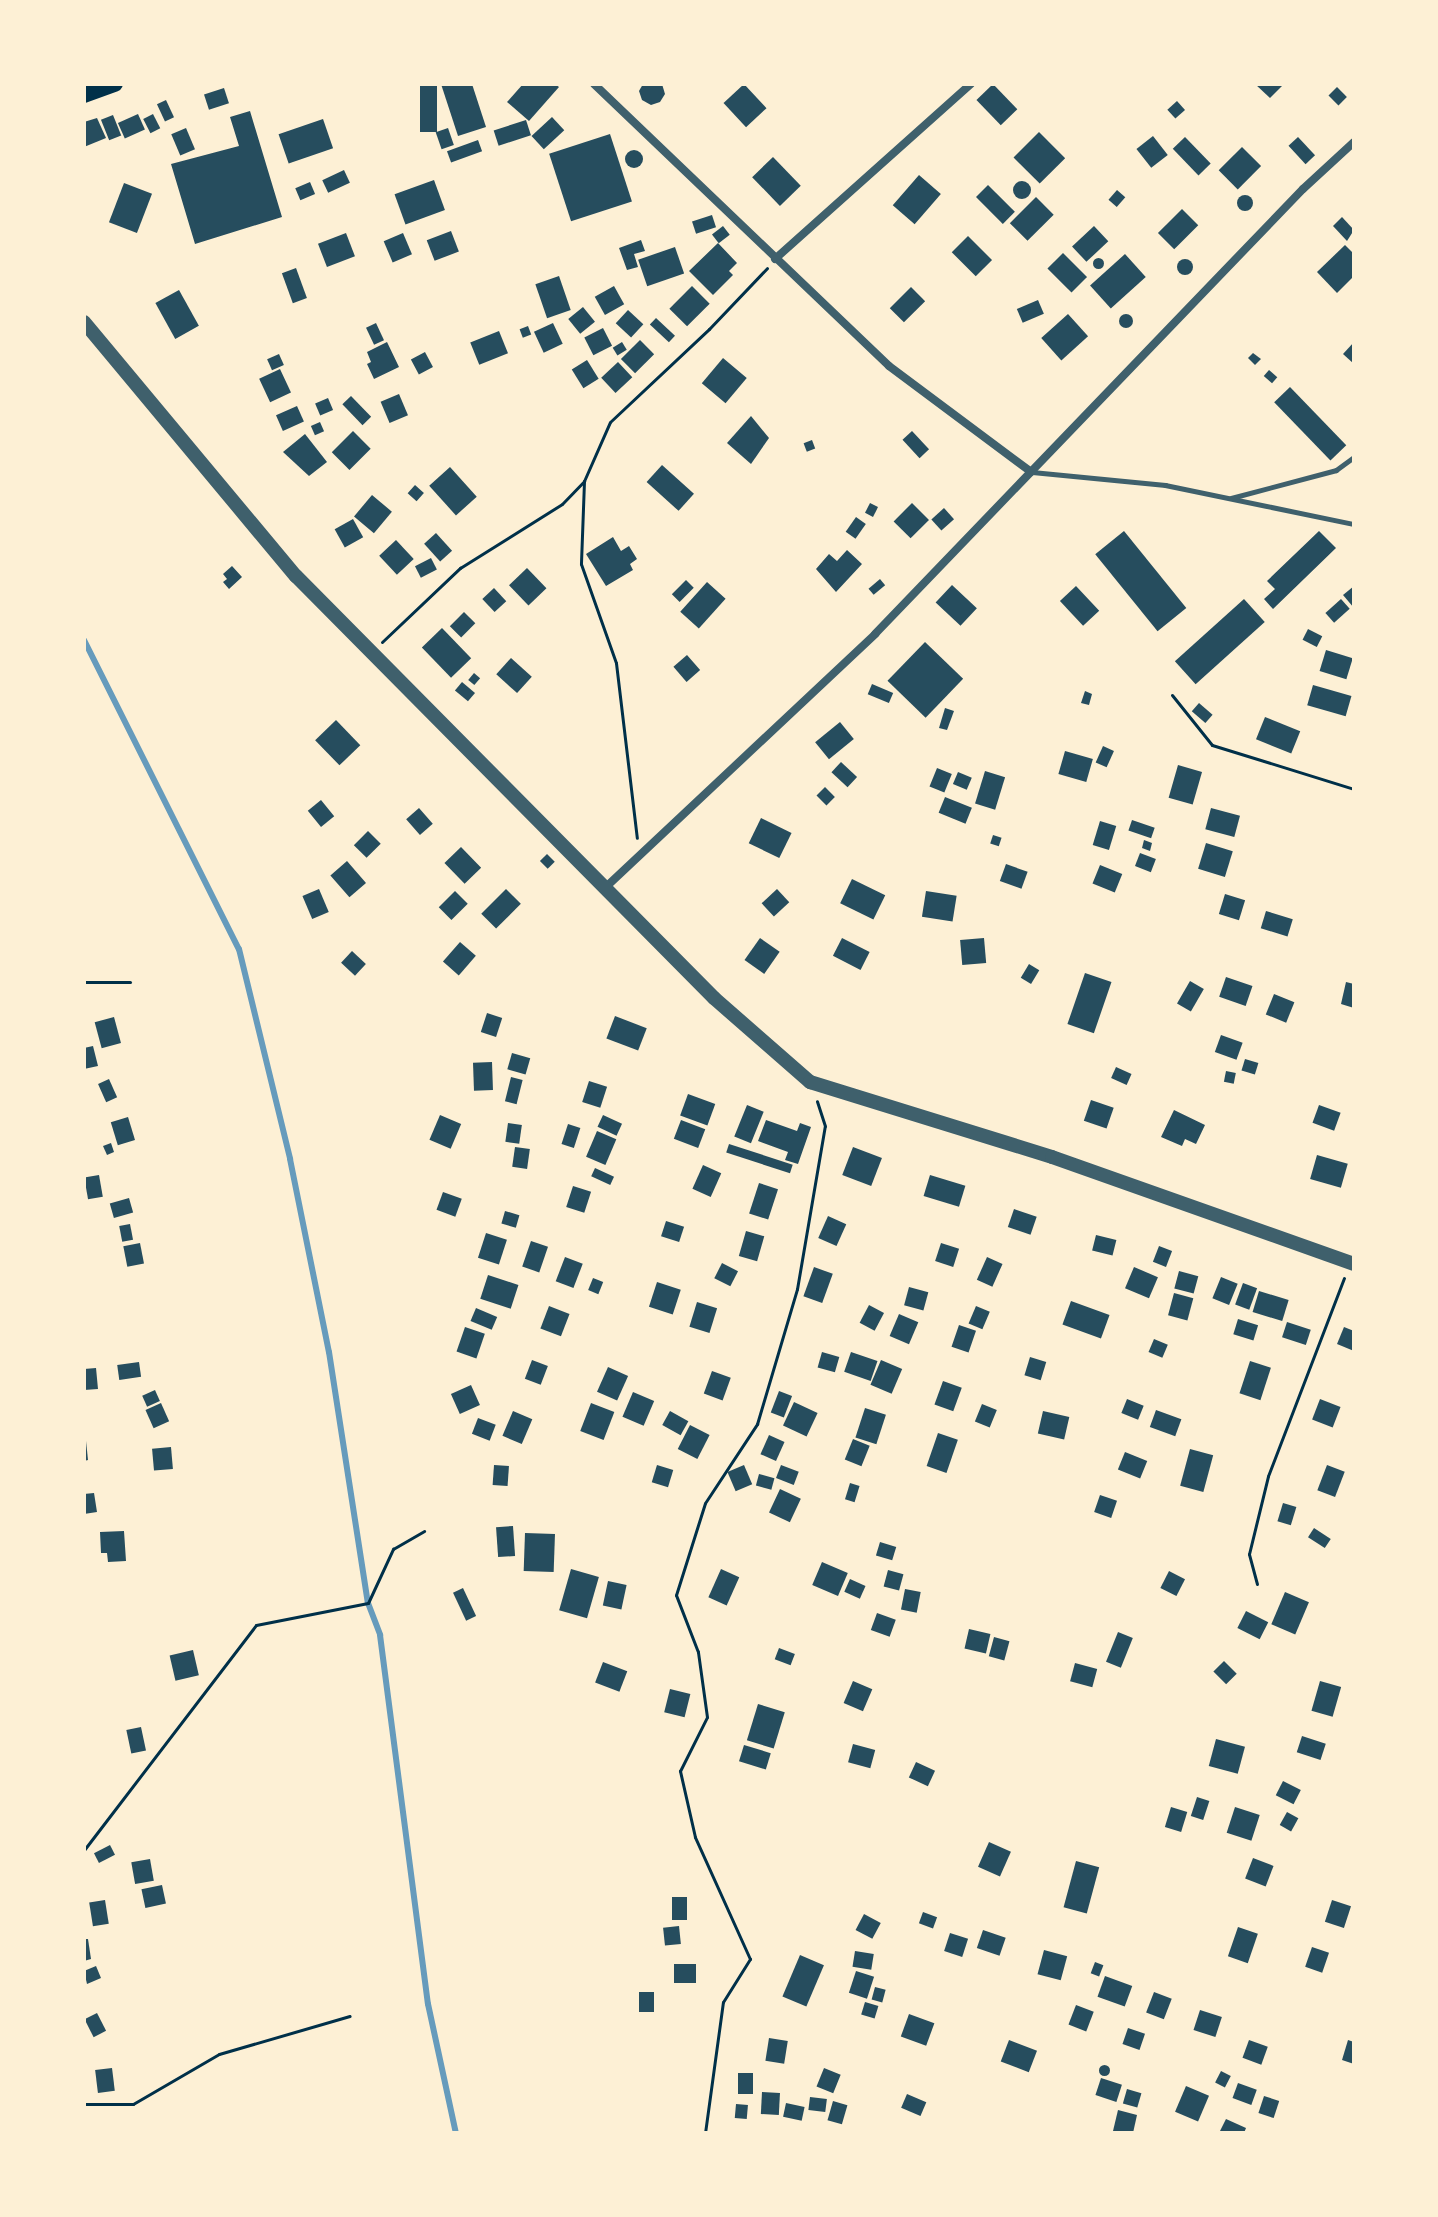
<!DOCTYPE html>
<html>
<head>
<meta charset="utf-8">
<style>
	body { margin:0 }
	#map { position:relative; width:1438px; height:2217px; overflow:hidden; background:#fdf0d5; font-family:Lato,sans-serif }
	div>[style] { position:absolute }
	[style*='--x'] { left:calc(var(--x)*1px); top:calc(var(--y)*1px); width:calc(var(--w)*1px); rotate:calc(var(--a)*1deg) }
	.stream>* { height:6px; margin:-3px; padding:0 3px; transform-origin:3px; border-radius:3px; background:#669bbc }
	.building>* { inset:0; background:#264d5e; transform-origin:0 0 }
	.round { border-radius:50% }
	.path>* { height:3px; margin:-1.5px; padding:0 1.5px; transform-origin:1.5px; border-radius:1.5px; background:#003049 }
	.service>* { height:5px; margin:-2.5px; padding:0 2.5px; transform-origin:2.5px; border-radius:2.5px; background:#3f606c }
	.minor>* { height:8px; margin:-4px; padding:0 4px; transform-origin:4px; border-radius:4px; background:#3f606c }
	.tertiary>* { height:14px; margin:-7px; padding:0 7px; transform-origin:7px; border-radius:7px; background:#3f606c }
	.primary>* { height:16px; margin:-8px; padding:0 8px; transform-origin:8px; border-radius:8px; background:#003049 }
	span { translate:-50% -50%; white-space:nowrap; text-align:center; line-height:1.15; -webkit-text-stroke:8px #fdf0d5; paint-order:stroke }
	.frame { position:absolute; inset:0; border:86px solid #fdf0d5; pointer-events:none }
</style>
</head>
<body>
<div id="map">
	<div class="stream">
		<i style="--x:84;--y:640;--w:346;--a:63.4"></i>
		<i style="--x:239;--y:949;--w:216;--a:76.3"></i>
		<i style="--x:290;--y:1159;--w:197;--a:78.6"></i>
		<i style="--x:329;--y:1352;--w:254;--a:81.2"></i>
		<i style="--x:368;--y:1603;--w:34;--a:69"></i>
		<i style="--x:380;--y:1635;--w:372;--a:82.6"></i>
		<i style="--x:428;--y:2004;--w:132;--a:77.8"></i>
	</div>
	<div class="building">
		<i style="left:420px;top:84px;width:17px;height:48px"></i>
		<i style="clip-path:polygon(441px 84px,472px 84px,486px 127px,458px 136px)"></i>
		<i style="clip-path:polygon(523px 84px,555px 84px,559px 87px,529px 121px,507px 102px)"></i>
		<i style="clip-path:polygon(643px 84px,662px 84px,665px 94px,660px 102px,651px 105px,642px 100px,639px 91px)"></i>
		<i style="left:744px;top:84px;width:33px;height:28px;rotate:47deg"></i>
		<i style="left:993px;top:84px;width:35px;height:23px;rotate:46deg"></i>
		<i style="clip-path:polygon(1255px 84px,1284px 84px,1270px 98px)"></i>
		<i style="left:1337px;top:87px;width:14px;height:12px;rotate:45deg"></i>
		<i style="left:224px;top:88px;width:16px;height:21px;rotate:72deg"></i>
		<i style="left:166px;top:100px;width:19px;height:10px;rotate:65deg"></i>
		<i style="left:1177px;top:101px;width:12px;height:13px;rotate:48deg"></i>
		<i style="clip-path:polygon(250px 111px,282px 217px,195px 244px,171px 164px,239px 146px,230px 117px)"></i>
		<i style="left:138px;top:114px;width:17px;height:22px;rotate:66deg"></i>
		<i style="left:153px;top:114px;width:16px;height:11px;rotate:63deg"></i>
		<i style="left:113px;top:115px;width:22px;height:13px;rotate:68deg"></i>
		<i style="left:552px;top:117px;width:18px;height:28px;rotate:47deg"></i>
		<i style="clip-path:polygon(97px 118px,106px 138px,84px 147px,84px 122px)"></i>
		<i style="left:323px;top:119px;width:31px;height:47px;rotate:71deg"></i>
		<i style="left:526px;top:120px;width:16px;height:34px;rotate:72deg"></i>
		<i style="left:186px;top:128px;width:23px;height:16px;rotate:67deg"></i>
		<i style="left:448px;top:128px;width:18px;height:13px;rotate:71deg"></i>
		<i style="left:1039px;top:132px;width:37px;height:36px;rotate:45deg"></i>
		<i style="left:610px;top:134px;width:71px;height:64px;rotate:72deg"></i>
		<i style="left:1153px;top:136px;width:24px;height:21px;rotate:52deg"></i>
		<i style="left:1185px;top:137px;width:37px;height:17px;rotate:46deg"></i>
		<i style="left:1298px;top:137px;width:25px;height:13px;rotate:47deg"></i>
		<i style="left:478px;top:140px;width:12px;height:33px;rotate:70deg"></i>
		<i style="left:1242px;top:147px;width:27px;height:33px;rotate:45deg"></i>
		<i class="round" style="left:625px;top:150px;width:18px;height:18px"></i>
		<i style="left:773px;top:157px;width:40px;height:29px;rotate:46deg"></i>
		<i style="left:344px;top:170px;width:14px;height:24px;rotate:65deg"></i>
		<i style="left:919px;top:175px;width:29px;height:40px;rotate:41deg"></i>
		<i style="left:434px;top:180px;width:32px;height:42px;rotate:70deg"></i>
		<i class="round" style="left:1013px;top:181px;width:18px;height:18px"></i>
		<i style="left:310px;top:182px;width:13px;height:16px;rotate:67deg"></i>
		<i style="left:124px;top:183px;width:30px;height:42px;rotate:21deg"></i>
		<i style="left:988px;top:185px;width:38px;height:17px;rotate:45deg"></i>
		<i style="left:1117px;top:190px;width:11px;height:13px;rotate:41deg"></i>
		<i class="round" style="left:1237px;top:195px;width:16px;height:16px"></i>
		<i style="left:1036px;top:197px;width:25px;height:37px;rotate:45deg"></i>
		<i style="left:1182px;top:209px;width:23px;height:34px;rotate:45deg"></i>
		<i style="left:712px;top:215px;width:13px;height:21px;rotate:72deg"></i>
		<i style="clip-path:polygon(1342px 217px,1354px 230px,1347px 241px,1333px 226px)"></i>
		<i style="left:723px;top:226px;width:11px;height:14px;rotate:52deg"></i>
		<i style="left:1094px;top:226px;width:21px;height:30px;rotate:47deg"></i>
		<i style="left:451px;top:231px;width:22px;height:26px;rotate:69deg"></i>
		<i style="left:346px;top:233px;width:25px;height:30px;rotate:69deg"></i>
		<i style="left:403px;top:233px;width:23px;height:21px;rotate:67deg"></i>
		<i style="left:968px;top:236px;width:34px;height:23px;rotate:45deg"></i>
		<i style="clip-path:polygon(641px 240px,645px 251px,634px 254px,638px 267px,627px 270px,619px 248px)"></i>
		<i style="clip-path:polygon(718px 243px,737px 263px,729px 271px,733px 275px,713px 295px,689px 271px)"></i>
		<i style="clip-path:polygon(1345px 245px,1354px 254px,1354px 276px,1337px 293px,1317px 272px)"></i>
		<i style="left:675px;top:247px;width:28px;height:39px;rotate:71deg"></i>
		<i style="left:1063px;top:253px;width:34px;height:22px;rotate:45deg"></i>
		<i style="left:1125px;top:254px;width:31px;height:47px;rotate:48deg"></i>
		<i class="round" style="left:1092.5px;top:257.5px;width:11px;height:11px"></i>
		<i class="round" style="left:1177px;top:259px;width:16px;height:16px"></i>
		<i style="left:296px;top:268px;width:32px;height:15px;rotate:70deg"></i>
		<i style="left:559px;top:276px;width:36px;height:25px;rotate:71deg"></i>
		<i style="left:614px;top:286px;width:21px;height:22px;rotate:61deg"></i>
		<i style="left:692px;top:286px;width:25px;height:32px;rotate:45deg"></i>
		<i style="left:911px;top:287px;width:20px;height:30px;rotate:45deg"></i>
		<i style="left:179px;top:290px;width:41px;height:27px;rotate:61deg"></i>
		<i style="left:1038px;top:300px;width:15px;height:23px;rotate:67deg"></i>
		<i style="left:583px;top:307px;width:19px;height:19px;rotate:51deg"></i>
		<i style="left:628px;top:310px;width:21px;height:18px;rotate:43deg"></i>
		<i class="round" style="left:1119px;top:314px;width:14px;height:14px"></i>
		<i style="left:1068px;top:314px;width:30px;height:36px;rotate:48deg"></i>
		<i style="left:656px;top:318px;width:26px;height:9px;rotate:43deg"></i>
		<i style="left:376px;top:323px;width:19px;height:11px;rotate:65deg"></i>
		<i style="left:553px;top:323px;width:23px;height:21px;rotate:65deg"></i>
		<i style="left:528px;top:326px;width:9px;height:9px;rotate:69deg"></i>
		<i style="left:603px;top:328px;width:20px;height:21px;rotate:63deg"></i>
		<i style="left:499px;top:331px;width:24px;height:31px;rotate:68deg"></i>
		<i style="left:640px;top:340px;width:20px;height:27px;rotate:45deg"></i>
		<i style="clip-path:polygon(387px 342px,399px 367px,374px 379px,367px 364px,371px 362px,367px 352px)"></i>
		<i style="left:622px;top:342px;width:9px;height:11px;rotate:58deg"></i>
		<i style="clip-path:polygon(1354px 342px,1354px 364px,1343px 354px)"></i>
		<i style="left:425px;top:352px;width:17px;height:16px;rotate:62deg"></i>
		<i style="clip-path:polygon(1253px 353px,1261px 359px,1255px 365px,1248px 358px)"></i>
		<i style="left:279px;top:354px;width:12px;height:13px;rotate:66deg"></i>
		<i style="left:723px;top:358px;width:31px;height:33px;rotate:40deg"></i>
		<i style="left:587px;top:360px;width:22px;height:18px;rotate:58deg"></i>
		<i style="left:618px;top:362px;width:21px;height:23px;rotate:47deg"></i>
		<i style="left:280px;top:369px;width:26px;height:23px;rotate:65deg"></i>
		<i style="left:1269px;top:370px;width:11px;height:8px;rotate:41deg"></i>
		<i style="left:1290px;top:387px;width:81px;height:22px;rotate:46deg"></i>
		<i style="left:399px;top:394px;width:23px;height:20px;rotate:67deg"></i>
		<i style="left:351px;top:396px;width:29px;height:12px;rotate:46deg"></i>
		<i style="left:328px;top:398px;width:13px;height:14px;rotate:67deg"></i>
		<i style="left:297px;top:406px;width:17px;height:23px;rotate:66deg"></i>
		<i style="clip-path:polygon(751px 416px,769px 438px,751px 464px,727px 443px)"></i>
		<i style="left:320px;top:422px;width:10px;height:10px;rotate:66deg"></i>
		<i style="left:353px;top:431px;width:25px;height:30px;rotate:45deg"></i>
		<i style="left:912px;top:431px;width:25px;height:13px;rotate:47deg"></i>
		<i style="clip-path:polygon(305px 434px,327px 462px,309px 476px,283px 452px)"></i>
		<i style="left:812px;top:440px;width:9px;height:9px;rotate:69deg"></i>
		<i style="left:662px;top:465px;width:43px;height:23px;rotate:42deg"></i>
		<i style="left:450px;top:467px;width:40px;height:28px;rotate:48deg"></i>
		<i style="left:415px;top:485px;width:12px;height:11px;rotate:42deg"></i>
		<i style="left:372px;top:495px;width:26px;height:28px;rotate:40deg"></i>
		<i style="left:870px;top:503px;width:9px;height:11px;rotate:27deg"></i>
		<i style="left:912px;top:503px;width:24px;height:26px;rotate:45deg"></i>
		<i style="left:944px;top:508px;width:15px;height:17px;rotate:48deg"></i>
		<i style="left:856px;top:517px;width:12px;height:18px;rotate:35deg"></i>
		<i style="left:353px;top:519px;width:21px;height:21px;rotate:61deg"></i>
		<i style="left:1124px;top:531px;width:99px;height:37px;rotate:51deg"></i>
		<i style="clip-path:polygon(1319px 531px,1336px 548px,1273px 609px,1264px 599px,1275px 589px,1267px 581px)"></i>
		<i style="left:436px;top:533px;width:24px;height:16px;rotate:48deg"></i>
		<i style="clip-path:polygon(613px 537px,621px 551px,629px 546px,637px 559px,630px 564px,633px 570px,606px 586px,586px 554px)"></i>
		<i style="left:396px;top:540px;width:26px;height:23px;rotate:47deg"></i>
		<i style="clip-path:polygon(847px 550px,862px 564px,836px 592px,816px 569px,829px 554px,837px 561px)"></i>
		<i style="left:431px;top:558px;width:13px;height:18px;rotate:63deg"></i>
		<i style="clip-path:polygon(232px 566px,242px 577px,229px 589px,223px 582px,227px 579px,223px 574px)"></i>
		<i style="left:527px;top:568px;width:28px;height:25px;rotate:46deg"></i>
		<i style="left:880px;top:579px;width:8px;height:15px;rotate:50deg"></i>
		<i style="left:686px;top:580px;width:11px;height:20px;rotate:45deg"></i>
		<i style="left:707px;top:582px;width:25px;height:40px;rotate:42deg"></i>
		<i style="left:952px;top:585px;width:34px;height:24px;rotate:43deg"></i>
		<i style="left:1076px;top:586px;width:34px;height:22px;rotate:47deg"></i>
		<i style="clip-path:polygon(1354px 586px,1354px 608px,1343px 595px)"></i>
		<i style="left:494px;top:588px;width:18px;height:16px;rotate:47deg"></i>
		<i style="left:1244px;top:599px;width:31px;height:93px;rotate:48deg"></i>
		<i style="left:1341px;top:599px;width:13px;height:21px;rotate:48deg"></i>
		<i style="left:464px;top:612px;width:16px;height:20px;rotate:45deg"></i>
		<i style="left:442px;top:628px;width:42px;height:28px;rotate:46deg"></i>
		<i style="left:1308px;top:629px;width:16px;height:12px;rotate:27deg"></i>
		<i style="left:925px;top:642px;width:53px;height:54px;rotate:44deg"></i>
		<i style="left:1326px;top:650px;width:28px;height:22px;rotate:17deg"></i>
		<i style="left:687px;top:655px;width:20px;height:18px;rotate:49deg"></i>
		<i style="left:511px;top:658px;width:28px;height:22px;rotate:42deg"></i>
		<i style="left:474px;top:673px;width:8px;height:9px;rotate:40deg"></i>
		<i style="left:462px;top:682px;width:17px;height:11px;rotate:40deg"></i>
		<i style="left:872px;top:684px;width:23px;height:11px;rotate:23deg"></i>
		<i style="left:1313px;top:685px;width:40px;height:21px;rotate:16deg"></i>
		<i style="clip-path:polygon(1085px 691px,1092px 694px,1089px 705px,1081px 703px)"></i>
		<i style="left:1199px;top:703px;width:18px;height:11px;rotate:41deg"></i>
		<i style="clip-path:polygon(945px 708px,954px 711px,947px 730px,939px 728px)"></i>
		<i style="left:1265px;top:717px;width:38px;height:24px;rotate:22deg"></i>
		<i style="left:336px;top:720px;width:35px;height:29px;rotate:46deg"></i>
		<i style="left:840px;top:722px;width:22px;height:32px;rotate:51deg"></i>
		<i style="left:1103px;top:746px;width:12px;height:18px;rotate:24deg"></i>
		<i style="left:1065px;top:751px;width:29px;height:24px;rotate:16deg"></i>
		<i style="left:841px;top:762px;width:22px;height:14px;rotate:43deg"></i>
		<i style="left:1178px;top:765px;width:25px;height:34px;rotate:16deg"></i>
		<i style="left:937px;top:768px;width:16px;height:20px;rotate:22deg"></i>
		<i style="left:985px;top:771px;width:21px;height:34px;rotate:17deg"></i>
		<i style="left:958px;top:772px;width:15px;height:13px;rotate:23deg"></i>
		<i style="left:825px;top:787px;width:14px;height:12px;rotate:45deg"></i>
		<i style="left:945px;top:797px;width:29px;height:17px;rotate:22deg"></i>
		<i style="left:321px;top:800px;width:21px;height:17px;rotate:51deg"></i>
		<i style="left:419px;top:808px;width:21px;height:17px;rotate:49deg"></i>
		<i style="left:1211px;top:808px;width:30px;height:22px;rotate:15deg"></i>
		<i style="left:761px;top:818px;width:34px;height:28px;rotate:26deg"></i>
		<i style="left:1132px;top:820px;width:24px;height:11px;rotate:19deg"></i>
		<i style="left:1100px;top:821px;width:17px;height:25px;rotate:17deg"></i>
		<i style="left:368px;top:831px;width:18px;height:20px;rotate:45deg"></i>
		<i style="left:993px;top:835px;width:9px;height:9px;rotate:18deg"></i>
		<i style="clip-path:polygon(1144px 840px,1152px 843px,1150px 851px,1142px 848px)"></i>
		<i style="left:1206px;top:843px;width:28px;height:27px;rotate:17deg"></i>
		<i style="left:461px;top:847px;width:29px;height:23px;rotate:46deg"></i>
		<i style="left:1140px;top:853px;width:17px;height:14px;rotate:21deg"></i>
		<i style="left:547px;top:854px;width:11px;height:10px;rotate:45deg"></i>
		<i style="left:347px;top:861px;width:29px;height:22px;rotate:49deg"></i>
		<i style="left:1006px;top:864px;width:23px;height:18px;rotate:20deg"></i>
		<i style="left:1100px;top:865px;width:24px;height:20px;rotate:22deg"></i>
		<i style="left:852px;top:879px;width:37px;height:27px;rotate:26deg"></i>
		<i style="left:319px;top:889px;width:25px;height:18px;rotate:67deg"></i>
		<i style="left:506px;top:889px;width:21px;height:35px;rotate:45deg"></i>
		<i style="left:777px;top:889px;width:18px;height:21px;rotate:47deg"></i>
		<i style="left:455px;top:891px;width:18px;height:23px;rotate:45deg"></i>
		<i style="left:926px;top:891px;width:31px;height:26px;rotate:9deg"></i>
		<i style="left:1225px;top:894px;width:21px;height:21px;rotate:17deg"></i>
		<i style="left:1266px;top:911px;width:28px;height:18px;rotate:17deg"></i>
		<i style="left:760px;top:938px;width:24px;height:27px;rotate:35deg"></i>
		<i style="left:842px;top:938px;width:31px;height:20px;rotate:27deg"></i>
		<i style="left:984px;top:938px;width:25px;height:24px;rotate:85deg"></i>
		<i style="left:460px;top:942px;width:21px;height:26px;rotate:41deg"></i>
		<i style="left:352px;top:951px;width:19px;height:16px;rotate:43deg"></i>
		<i style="left:1029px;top:964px;width:12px;height:16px;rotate:31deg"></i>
		<i style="left:1085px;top:973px;width:28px;height:54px;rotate:19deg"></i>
		<i style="left:1226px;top:977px;width:28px;height:21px;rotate:19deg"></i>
		<i style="left:1190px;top:981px;width:16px;height:26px;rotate:30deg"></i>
		<i style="clip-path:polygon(1346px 982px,1354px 984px,1354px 1008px,1341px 1004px)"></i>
		<i style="left:1274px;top:994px;width:22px;height:22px;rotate:22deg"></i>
		<i style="left:487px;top:1013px;width:16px;height:20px;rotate:18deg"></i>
		<i style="left:615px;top:1016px;width:34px;height:24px;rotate:21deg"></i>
		<i style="left:114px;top:1017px;width:27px;height:20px;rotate:75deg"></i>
		<i style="left:1221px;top:1035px;width:23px;height:18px;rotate:20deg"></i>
		<i style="clip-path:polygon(93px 1046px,98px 1066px,84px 1069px,84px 1048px)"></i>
		<i style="left:512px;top:1053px;width:19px;height:17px;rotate:16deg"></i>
		<i style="left:1245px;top:1059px;width:14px;height:12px;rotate:17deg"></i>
		<i style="left:492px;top:1062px;width:28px;height:19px;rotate:88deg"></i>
		<i style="left:1116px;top:1067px;width:17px;height:12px;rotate:24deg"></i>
		<i style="left:1226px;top:1071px;width:10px;height:11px;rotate:11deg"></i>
		<i style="left:511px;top:1077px;width:12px;height:25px;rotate:14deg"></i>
		<i style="left:109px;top:1079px;width:20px;height:12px;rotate:66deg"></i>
		<i style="left:589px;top:1081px;width:19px;height:22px;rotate:18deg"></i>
		<i style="left:688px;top:1094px;width:29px;height:23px;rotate:20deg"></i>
		<i style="left:1091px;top:1100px;width:24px;height:22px;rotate:19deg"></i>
		<i style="left:747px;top:1105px;width:18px;height:34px;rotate:22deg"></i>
		<i style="left:1319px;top:1105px;width:23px;height:19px;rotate:20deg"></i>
		<i style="clip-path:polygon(1174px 1110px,1205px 1125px,1196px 1144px,1185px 1139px,1182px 1146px,1161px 1137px)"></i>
		<i style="left:440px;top:1115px;width:23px;height:27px;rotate:23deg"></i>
		<i style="left:603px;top:1115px;width:21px;height:13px;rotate:25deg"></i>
		<i style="left:128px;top:1117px;width:24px;height:18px;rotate:73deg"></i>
		<i style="left:681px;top:1120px;width:26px;height:20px;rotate:21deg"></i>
		<i style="clip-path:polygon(766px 1120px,797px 1131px,800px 1123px,811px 1127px,798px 1164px,785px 1160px,788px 1152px,758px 1141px)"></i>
		<i style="left:508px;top:1123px;width:14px;height:19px;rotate:8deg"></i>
		<i style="left:568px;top:1124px;width:13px;height:21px;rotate:18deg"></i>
		<i style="left:597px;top:1131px;width:21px;height:28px;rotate:23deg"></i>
		<i style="clip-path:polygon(111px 1143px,114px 1152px,107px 1155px,103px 1146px)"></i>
		<i style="left:729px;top:1144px;width:67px;height:9px;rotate:18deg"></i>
		<i style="left:515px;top:1147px;width:15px;height:20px;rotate:8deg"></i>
		<i style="left:853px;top:1147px;width:31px;height:30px;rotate:21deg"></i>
		<i style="left:1317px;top:1155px;width:32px;height:25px;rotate:16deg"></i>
		<i style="left:703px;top:1165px;width:20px;height:26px;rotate:24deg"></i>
		<i style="left:595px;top:1168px;width:21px;height:9px;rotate:25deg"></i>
		<i style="left:99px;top:1175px;width:22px;height:15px;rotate:80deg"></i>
		<i style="left:930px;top:1175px;width:37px;height:22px;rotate:17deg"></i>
		<i style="left:759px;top:1183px;width:20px;height:32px;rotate:18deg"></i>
		<i style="left:573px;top:1186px;width:19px;height:22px;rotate:18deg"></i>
		<i style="left:443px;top:1192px;width:20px;height:19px;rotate:20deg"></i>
		<i style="left:129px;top:1198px;width:15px;height:20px;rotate:74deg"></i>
		<i style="left:1014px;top:1209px;width:24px;height:19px;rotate:19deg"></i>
		<i style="left:505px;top:1211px;width:15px;height:13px;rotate:16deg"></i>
		<i style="left:828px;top:1216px;width:20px;height:24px;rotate:24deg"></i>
		<i style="left:666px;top:1221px;width:19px;height:16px;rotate:18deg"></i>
		<i style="left:130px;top:1224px;width:16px;height:11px;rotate:79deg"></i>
		<i style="left:746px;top:1231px;width:19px;height:26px;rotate:16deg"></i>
		<i style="left:486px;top:1233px;width:22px;height:26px;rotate:18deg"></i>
		<i style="left:1096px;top:1235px;width:21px;height:16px;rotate:14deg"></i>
		<i style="left:531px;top:1241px;width:18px;height:27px;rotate:19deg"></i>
		<i style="left:140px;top:1243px;width:21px;height:17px;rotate:79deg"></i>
		<i style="left:941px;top:1243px;width:19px;height:19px;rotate:18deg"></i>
		<i style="left:1159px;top:1246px;width:14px;height:17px;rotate:21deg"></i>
		<i style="left:565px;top:1257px;width:19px;height:26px;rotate:21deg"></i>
		<i style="left:987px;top:1257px;width:17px;height:25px;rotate:24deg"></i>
		<i style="left:722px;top:1263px;width:18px;height:17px;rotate:27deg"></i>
		<i style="left:814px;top:1267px;width:20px;height:31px;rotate:20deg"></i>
		<i style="left:1134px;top:1267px;width:26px;height:23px;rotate:23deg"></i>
		<i style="left:1179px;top:1271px;width:20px;height:18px;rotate:15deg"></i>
		<i style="left:488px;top:1275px;width:32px;height:25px;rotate:18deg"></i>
		<i style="left:1221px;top:1277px;width:18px;height:23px;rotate:22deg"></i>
		<i style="left:593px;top:1278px;width:11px;height:13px;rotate:22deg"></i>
		<i style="left:657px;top:1282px;width:25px;height:26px;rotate:18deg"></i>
		<i style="left:1243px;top:1283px;width:15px;height:23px;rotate:20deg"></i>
		<i style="left:909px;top:1287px;width:20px;height:19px;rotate:15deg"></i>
		<i style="left:1259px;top:1291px;width:31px;height:22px;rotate:17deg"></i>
		<i style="left:1174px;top:1293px;width:20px;height:23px;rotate:15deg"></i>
		<i style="left:1071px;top:1301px;width:41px;height:25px;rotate:20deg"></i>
		<i style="left:697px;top:1302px;width:21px;height:26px;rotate:17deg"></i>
		<i style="left:869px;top:1305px;width:17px;height:20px;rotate:28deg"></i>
		<i style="left:549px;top:1306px;width:22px;height:24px;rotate:21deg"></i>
		<i style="left:976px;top:1306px;width:15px;height:19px;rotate:23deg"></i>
		<i style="left:476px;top:1308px;width:23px;height:14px;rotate:23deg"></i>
		<i style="left:899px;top:1314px;width:21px;height:24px;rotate:23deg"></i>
		<i style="left:1238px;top:1319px;width:21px;height:16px;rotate:17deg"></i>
		<i style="left:1287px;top:1322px;width:25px;height:16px;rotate:18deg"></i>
		<i style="left:959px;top:1325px;width:18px;height:23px;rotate:19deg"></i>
		<i style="left:465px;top:1327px;width:21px;height:26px;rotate:19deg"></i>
		<i style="clip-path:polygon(1344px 1327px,1354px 1331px,1354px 1351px,1337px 1344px)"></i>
		<i style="left:1154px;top:1339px;width:15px;height:14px;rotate:23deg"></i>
		<i style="left:822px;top:1352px;width:18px;height:16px;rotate:16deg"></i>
		<i style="left:851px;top:1352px;width:28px;height:21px;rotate:19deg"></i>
		<i style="left:1030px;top:1357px;width:17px;height:19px;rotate:17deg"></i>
		<i style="left:532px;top:1360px;width:17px;height:20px;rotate:21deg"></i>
		<i style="left:881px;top:1360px;width:23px;height:27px;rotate:23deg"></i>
		<i style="left:1250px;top:1361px;width:22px;height:34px;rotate:18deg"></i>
		<i style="left:139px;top:1362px;width:15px;height:22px;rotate:82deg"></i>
		<i style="left:608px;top:1367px;width:22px;height:27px;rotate:24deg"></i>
		<i style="clip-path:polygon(96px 1368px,98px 1389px,84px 1390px,84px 1369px)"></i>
		<i style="left:712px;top:1371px;width:20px;height:24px;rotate:20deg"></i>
		<i style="left:943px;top:1381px;width:20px;height:25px;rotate:20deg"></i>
		<i style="left:471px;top:1385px;width:22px;height:22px;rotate:66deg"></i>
		<i style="left:155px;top:1390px;width:12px;height:14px;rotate:66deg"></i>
		<i style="left:779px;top:1391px;width:14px;height:23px;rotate:21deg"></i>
		<i style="left:633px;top:1392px;width:23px;height:27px;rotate:23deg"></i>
		<i style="left:1127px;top:1399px;width:18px;height:15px;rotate:22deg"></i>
		<i style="left:1320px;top:1399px;width:22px;height:22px;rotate:21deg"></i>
		<i style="left:794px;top:1402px;width:26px;height:26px;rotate:25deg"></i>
		<i style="left:161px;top:1403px;width:20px;height:17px;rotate:66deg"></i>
		<i style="left:591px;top:1403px;width:25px;height:30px;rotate:21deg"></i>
		<i style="left:982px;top:1404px;width:16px;height:19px;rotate:22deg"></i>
		<i style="left:865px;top:1408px;width:22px;height:31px;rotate:18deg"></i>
		<i style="left:1156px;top:1410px;width:27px;height:18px;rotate:20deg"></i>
		<i style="left:513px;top:1411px;width:21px;height:27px;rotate:23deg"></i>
		<i style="left:670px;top:1411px;width:21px;height:16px;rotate:29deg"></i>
		<i style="left:1043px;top:1411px;width:27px;height:23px;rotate:13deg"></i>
		<i style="left:478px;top:1418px;width:19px;height:17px;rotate:21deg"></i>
		<i style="left:690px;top:1425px;width:22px;height:27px;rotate:27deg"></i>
		<i style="left:938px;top:1433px;width:21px;height:35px;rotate:19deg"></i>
		<i style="left:769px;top:1435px;width:17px;height:21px;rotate:24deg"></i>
		<i style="left:853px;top:1439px;width:18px;height:22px;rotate:22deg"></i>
		<i style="clip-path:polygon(84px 1441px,86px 1441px,88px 1460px,84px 1461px)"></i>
		<i style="left:171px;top:1447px;width:22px;height:19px;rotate:85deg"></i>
		<i style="left:1190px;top:1449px;width:24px;height:38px;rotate:15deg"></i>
		<i style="left:1125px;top:1452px;width:24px;height:19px;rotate:22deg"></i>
		<i style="left:494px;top:1465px;width:15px;height:20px;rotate:4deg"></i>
		<i style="left:657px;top:1465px;width:17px;height:18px;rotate:17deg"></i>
		<i style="left:744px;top:1465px;width:21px;height:18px;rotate:67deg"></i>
		<i style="left:781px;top:1465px;width:19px;height:14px;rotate:21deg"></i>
		<i style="left:1327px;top:1465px;width:19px;height:27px;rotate:21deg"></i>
		<i style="left:759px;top:1474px;width:16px;height:12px;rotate:15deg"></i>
		<i style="left:850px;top:1483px;width:10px;height:17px;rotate:17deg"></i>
		<i style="left:780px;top:1489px;width:23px;height:26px;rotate:25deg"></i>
		<i style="clip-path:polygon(94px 1493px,97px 1512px,84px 1514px,84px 1494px)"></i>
		<i style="left:1100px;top:1495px;width:18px;height:18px;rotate:19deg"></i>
		<i style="left:1283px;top:1503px;width:14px;height:19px;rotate:17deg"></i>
		<i style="left:513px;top:1526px;width:30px;height:17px;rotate:86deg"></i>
		<i style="left:1314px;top:1528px;width:20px;height:11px;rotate:33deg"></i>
		<i style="clip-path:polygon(124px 1531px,126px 1561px,108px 1562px,107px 1553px,101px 1553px,100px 1532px)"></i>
		<i style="left:525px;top:1533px;width:30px;height:38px;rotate:2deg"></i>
		<i style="left:880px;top:1542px;width:17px;height:14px;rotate:17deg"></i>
		<i style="left:822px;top:1562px;width:28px;height:25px;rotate:23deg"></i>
		<i style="left:571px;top:1569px;width:29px;height:43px;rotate:16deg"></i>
		<i style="left:721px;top:1569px;width:20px;height:31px;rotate:24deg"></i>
		<i style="left:888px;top:1570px;width:16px;height:17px;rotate:15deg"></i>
		<i style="left:1169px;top:1571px;width:18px;height:19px;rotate:27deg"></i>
		<i style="left:850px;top:1579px;width:17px;height:14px;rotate:24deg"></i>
		<i style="left:608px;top:1581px;width:19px;height:25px;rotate:12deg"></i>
		<i style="left:463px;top:1588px;width:31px;height:11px;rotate:65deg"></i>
		<i style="left:905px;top:1589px;width:16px;height:21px;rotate:11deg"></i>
		<i style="left:1285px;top:1592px;width:26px;height:35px;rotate:23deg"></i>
		<i style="left:1246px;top:1611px;width:25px;height:19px;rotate:27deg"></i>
		<i style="left:877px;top:1613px;width:20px;height:18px;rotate:20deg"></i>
		<i style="left:969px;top:1629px;width:22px;height:20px;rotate:13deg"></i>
		<i style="left:1118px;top:1632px;width:16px;height:32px;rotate:22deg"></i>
		<i style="left:994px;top:1637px;width:16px;height:20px;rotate:15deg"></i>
		<i style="left:779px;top:1648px;width:17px;height:12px;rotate:21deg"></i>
		<i style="left:193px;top:1650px;width:26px;height:24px;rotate:77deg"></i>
		<i style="left:1224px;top:1661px;width:18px;height:15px;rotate:45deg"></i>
		<i style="left:603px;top:1662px;width:26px;height:22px;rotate:21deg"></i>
		<i style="left:1075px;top:1663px;width:23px;height:19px;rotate:15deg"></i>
		<i style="left:853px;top:1681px;width:21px;height:24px;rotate:23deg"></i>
		<i style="left:1320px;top:1681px;width:22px;height:31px;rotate:16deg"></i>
		<i style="left:670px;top:1689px;width:21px;height:24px;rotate:14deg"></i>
		<i style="left:758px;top:1704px;width:28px;height:38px;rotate:17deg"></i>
		<i style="left:141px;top:1727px;width:24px;height:15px;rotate:78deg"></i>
		<i style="left:1302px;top:1736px;width:25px;height:17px;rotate:18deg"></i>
		<i style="left:1216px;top:1739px;width:30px;height:28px;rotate:15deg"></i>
		<i style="left:853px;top:1744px;width:23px;height:19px;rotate:15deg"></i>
		<i style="left:744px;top:1745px;width:28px;height:17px;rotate:17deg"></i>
		<i style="left:916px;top:1762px;width:21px;height:17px;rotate:25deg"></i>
		<i style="left:1283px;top:1781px;width:20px;height:16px;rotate:27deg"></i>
		<i style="left:1197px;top:1797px;width:13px;height:20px;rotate:18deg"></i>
		<i style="left:1171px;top:1807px;width:17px;height:21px;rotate:17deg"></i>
		<i style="left:1235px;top:1807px;width:26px;height:27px;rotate:18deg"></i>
		<i style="left:1287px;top:1812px;width:13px;height:15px;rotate:29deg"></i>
		<i style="left:989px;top:1842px;width:24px;height:27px;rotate:24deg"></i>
		<i style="left:110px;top:1845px;width:11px;height:18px;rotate:63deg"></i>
		<i style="left:1253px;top:1858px;width:22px;height:22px;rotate:21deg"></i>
		<i style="left:150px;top:1859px;width:22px;height:19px;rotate:80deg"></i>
		<i style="left:1076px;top:1861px;width:24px;height:48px;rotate:15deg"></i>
		<i style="left:162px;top:1885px;width:19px;height:21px;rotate:78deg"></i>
		<i style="left:672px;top:1897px;width:15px;height:23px"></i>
		<i style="left:105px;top:1900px;width:24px;height:16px;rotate:81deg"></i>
		<i style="left:1332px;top:1900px;width:20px;height:23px;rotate:18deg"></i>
		<i style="left:923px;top:1912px;width:15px;height:12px;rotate:20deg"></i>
		<i style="left:864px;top:1914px;width:19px;height:18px;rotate:28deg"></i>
		<i style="left:679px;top:1926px;width:18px;height:16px;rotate:84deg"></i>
		<i style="left:1238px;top:1927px;width:21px;height:31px;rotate:19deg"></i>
		<i style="left:983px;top:1930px;width:24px;height:19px;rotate:19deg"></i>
		<i style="left:950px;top:1933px;width:19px;height:19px;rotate:18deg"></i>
		<i style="clip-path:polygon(84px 1939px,88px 1939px,91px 1959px,84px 1961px)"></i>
		<i style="left:1312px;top:1947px;width:18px;height:21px;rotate:19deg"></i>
		<i style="left:1044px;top:1950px;width:24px;height:25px;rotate:15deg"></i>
		<i style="left:855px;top:1951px;width:19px;height:16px;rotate:9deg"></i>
		<i style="left:800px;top:1955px;width:26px;height:45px;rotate:23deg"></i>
		<i style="left:1095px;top:1962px;width:9px;height:12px;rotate:21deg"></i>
		<i style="left:674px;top:1964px;width:22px;height:19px"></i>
		<i style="clip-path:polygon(96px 1966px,101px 1978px,87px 1984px,84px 1971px)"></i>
		<i style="left:856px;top:1971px;width:19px;height:23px;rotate:18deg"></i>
		<i style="left:1105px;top:1976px;width:29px;height:22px;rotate:20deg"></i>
		<i style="left:875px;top:1987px;width:11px;height:13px;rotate:15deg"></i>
		<i style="left:639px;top:1992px;width:15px;height:20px"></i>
		<i style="left:1154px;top:1992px;width:19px;height:22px;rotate:21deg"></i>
		<i style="left:865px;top:2002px;width:14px;height:13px;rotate:17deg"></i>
		<i style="left:1076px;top:2005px;width:19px;height:21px;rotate:21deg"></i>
		<i style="left:1200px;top:2010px;width:23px;height:21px;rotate:18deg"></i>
		<i style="left:97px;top:2013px;width:20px;height:14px;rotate:63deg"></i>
		<i style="left:909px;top:2014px;width:27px;height:24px;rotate:20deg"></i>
		<i style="left:1128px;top:2028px;width:18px;height:17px;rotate:19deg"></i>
		<i style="left:769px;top:2038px;width:19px;height:23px;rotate:9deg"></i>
		<i style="left:1009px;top:2040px;width:30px;height:23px;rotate:21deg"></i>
		<i style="left:1249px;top:2040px;width:20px;height:19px;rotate:20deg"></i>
		<i style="clip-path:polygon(1348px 2040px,1354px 2042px,1354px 2064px,1342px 2060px)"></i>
		<i class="round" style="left:1098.5px;top:2064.5px;width:11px;height:11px"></i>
		<i style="left:112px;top:2068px;width:23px;height:17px;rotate:83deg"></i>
		<i style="left:824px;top:2068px;width:18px;height:20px;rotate:22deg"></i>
		<i style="left:1221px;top:2071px;width:11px;height:13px;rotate:27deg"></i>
		<i style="left:738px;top:2073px;width:15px;height:21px"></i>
		<i style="left:1101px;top:2078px;width:22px;height:18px;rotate:18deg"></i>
		<i style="left:1238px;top:2083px;width:20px;height:16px;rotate:20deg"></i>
		<i style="left:1186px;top:2086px;width:25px;height:28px;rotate:23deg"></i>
		<i style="left:1127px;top:2089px;width:15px;height:15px;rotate:16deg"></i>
		<i style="left:762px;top:2092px;width:18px;height:22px;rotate:3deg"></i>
		<i style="left:907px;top:2094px;width:21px;height:15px;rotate:23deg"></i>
		<i style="left:1264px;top:2096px;width:16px;height:18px;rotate:18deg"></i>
		<i style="left:810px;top:2097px;width:17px;height:13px;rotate:7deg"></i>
		<i style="left:833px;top:2101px;width:15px;height:20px;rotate:16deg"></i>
		<i style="left:786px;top:2103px;width:19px;height:14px;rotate:12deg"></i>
		<i style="left:736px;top:2104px;width:12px;height:14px;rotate:5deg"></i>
		<i style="clip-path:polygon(1118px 2110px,1137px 2115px,1133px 2133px,1113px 2131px)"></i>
		<i style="clip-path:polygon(1226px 2119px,1246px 2128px,1244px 2133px,1219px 2133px)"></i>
	</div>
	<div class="path">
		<i style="--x:584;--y:481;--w:83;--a:92.1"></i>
		<i style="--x:581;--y:564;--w:105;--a:70.5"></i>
		<i style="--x:616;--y:663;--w:176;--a:83.2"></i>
		<i style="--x:382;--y:642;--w:108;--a:-43.5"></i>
		<i style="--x:460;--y:568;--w:120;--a:-32.1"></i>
		<i style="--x:562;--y:504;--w:32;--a:-46"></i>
		<i style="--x:584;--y:481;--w:64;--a:-66.2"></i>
		<i style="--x:610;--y:422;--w:136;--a:-43.2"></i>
		<i style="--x:709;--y:329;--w:84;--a:-46.4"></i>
		<i style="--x:1172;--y:695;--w:64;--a:51.3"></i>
		<i style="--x:1212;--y:745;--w:149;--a:17.2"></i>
		<i style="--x:84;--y:982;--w:46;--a:0"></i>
		<i style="--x:1257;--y:1584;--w:31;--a:-105"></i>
		<i style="--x:1249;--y:1554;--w:80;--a:-76.3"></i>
		<i style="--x:1268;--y:1476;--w:212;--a:-69"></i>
		<i style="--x:84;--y:1850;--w:283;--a:-52.6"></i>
		<i style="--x:256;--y:1625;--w:114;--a:-11.1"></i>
		<i style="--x:368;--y:1603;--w:60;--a:-65.2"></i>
		<i style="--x:393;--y:1549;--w:36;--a:-30"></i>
		<i style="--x:84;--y:2104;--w:49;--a:0"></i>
		<i style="--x:133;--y:2104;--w:99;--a:-30.2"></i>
		<i style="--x:219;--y:2054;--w:136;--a:-16.2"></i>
		<i style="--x:705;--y:2133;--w:132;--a:-82.2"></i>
		<i style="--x:723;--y:2002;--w:51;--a:-57.9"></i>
		<i style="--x:750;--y:1959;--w:134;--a:-114.3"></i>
		<i style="--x:695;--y:1837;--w:68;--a:-102.8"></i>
		<i style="--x:680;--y:1771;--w:60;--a:-63.4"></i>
		<i style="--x:707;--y:1717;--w:66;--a:-97.9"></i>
		<i style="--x:698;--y:1652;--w:61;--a:-111.1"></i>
		<i style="--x:676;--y:1595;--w:96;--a:-72.5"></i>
		<i style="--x:705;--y:1503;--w:95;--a:-56.6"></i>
		<i style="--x:757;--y:1424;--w:141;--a:-73.5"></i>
		<i style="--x:797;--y:1289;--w:165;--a:-80.3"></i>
		<i style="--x:825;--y:1126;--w:26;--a:-108"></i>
	</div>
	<div class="service">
		<i style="--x:1032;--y:472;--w:134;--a:5.6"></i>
		<i style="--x:1165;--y:485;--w:193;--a:11.7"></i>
		<i style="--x:1231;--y:498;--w:109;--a:-14.9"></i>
		<i style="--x:1336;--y:470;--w:22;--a:-36"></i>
	</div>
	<div class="minor">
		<i style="--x:594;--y:84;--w:408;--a:43.7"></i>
		<i style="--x:889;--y:366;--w:177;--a:36.7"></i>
		<i style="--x:775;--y:259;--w:263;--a:-41.8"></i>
		<i style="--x:607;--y:886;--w:368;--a:-43.2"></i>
		<i style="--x:875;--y:634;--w:617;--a:-46.12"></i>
		<i style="--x:1303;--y:189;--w:69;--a:-42.7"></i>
	</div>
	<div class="tertiary">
		<i style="--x:84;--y:322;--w:331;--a:50.2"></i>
		<i style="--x:296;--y:576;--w:594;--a:45.27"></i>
		<i style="--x:714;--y:998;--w:128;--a:41.2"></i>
		<i style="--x:810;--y:1082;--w:253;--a:17.2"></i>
		<i style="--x:1052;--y:1157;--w:320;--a:19.5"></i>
	</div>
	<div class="primary">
		<i style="--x:84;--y:95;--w:33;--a:-20"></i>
	</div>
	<div class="frame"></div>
</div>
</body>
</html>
